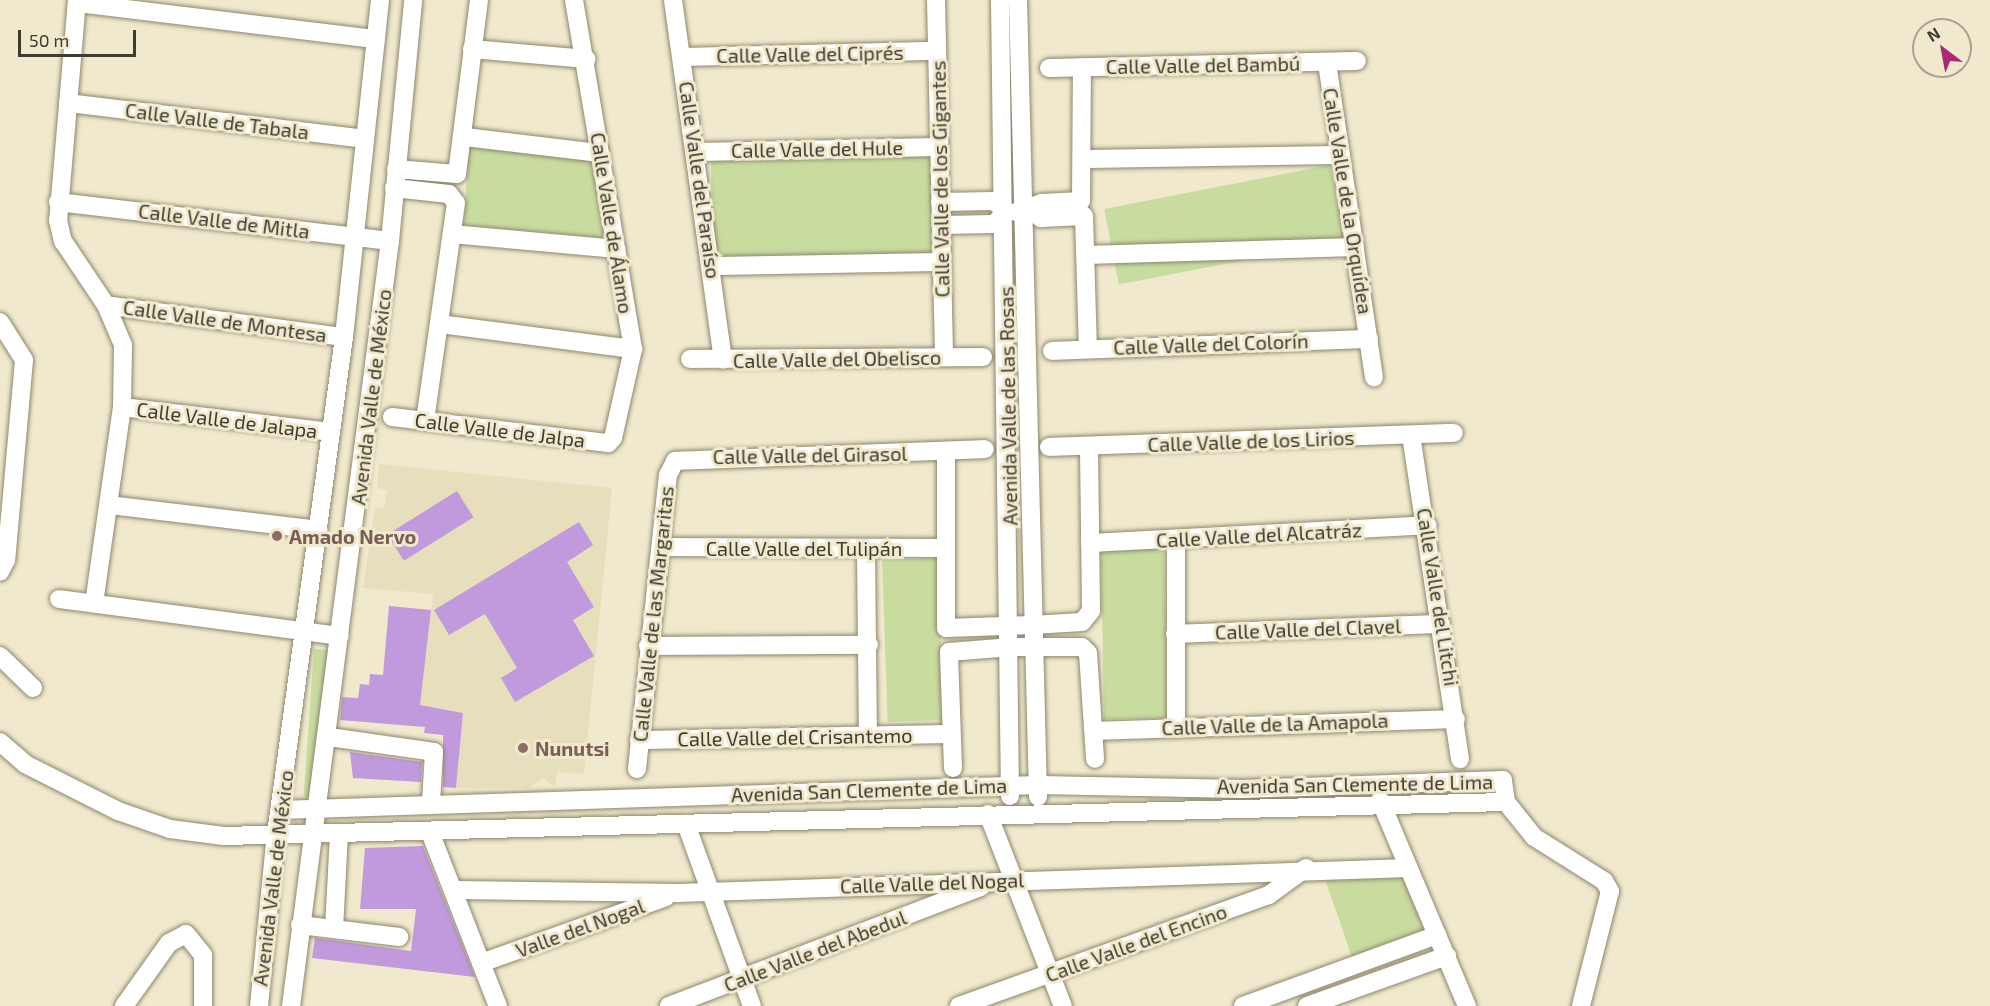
<!DOCTYPE html>
<html>
<head>
<meta charset="utf-8">
<style>
	body { margin:0 }
	#map { position:relative; width:1990px; height:1006px; overflow:hidden; background:#f0e9cd; font-family:"Exo 2",sans-serif }
	div>[style] { position:absolute }
	[style*='--x'] { left:calc(var(--x)*1px); top:calc(var(--y)*1px); width:calc(var(--w)*1px); rotate:calc(var(--a)*1deg) }
	.built>* { inset:0; background:#e7debb }
	.green>* { inset:0; background:#c8dc9f; transform-origin:0 0 }
	.building>* { inset:0; background:#c19add; transform-origin:0 0 }
	.roads { filter:drop-shadow(0 0 2px #8d866d) drop-shadow(0 0 2px #8d866d) }
	.minor>* { height:18px; margin:-9px; padding:0 9px; transform-origin:9px; border-radius:9px; background:#fff }
	.dots>* { width:16px; height:16px; translate:-50% -50%; box-sizing:border-box; border:3px solid #f0e9cd; border-radius:50% }
	span { translate:-50% -50%; white-space:nowrap; text-align:center; line-height:1.15; -webkit-text-stroke:6px #f0e9cd; paint-order:stroke }
	.street-label { font-size:20px; color:#3e3c31 }
	.education-label { font-size:20px; color:#785e54; font-weight:700 }
	.left { translate:0 -50%; text-align:left }
	.north { position:absolute; left:1912px; top:18px; width:60px; height:60px; box-sizing:border-box; background:#f0e9cd; border:2px solid #a9a48f; border-radius:50%; rotate:328deg; font-size:16px; font-weight:700; line-height:24px; text-align:center; color:#3e3c31 }
	.north::after { content:''; display:block; margin:auto; width:21px; height:27px; background:#ad2973; clip-path:polygon(50% 0,100% 100%,50% 72%,0 100%) }
	.scale { position:absolute; left:18px; top:30px; width:118px; height:27px; box-sizing:border-box; border:3px solid #3e3c31; border-top:0; padding-left:8px; font-size:18px; line-height:21px; white-space:nowrap; color:#3e3c31; -webkit-text-stroke:4px #f0e9cd; paint-order:stroke }
</style>
</head>
<body>
<div id="map">
	<div class="built">
		<i style="clip-path:polygon(379px 464px,612px 488px,584px 774px,557px 772px,555px 787px,543px 778px,529px 788px,456px 788px,463px 713px,420px 705px,433px 594px,363px 588px,375px 508px,384px 508px,387px 490px,377px 488px)"></i>
	</div>
	<div class="green">
		<i style="clip-path:polygon(469px 139px,597px 161px,606px 238px,464px 225px)"></i>
		<i style="left:932px;top:156px;width:101px;height:221px;rotate:89deg"></i>
		<i style="left:1330px;top:165px;width:77px;height:230px;rotate:79deg"></i>
		<i style="left:1164px;top:549px;width:169px;height:63px;rotate:89deg"></i>
		<i style="left:938px;top:558px;width:162px;height:56px;rotate:88deg"></i>
		<i style="left:314px;top:649px;width:16px;height:148px;rotate:4deg"></i>
		<i style="clip-path:polygon(1324px 876px,1405px 876px,1425px 933px,1353px 960px)"></i>
	</div>
	<div class="building">
		<i style="left:457px;top:491px;width:31px;height:82px;rotate:58deg"></i>
		<i style="clip-path:polygon(579px 522px,593px 545px,567px 562px,594px 607px,573px 620px,594px 656px,515px 702px,501px 678px,517px 668px,485px 614px,449px 635px,434px 610px)"></i>
		<i style="clip-path:polygon(389px 606px,431px 610px,420px 705px,463px 713px,456px 788px,443px 787px,443px 735px,424px 733px,425px 727px,340px 720px,342px 697px,358px 698px,360px 684px,369px 685px,370px 674px,383px 675px)"></i>
		<i style="clip-path:polygon(350px 752px,422px 762px,421px 782px,353px 778px)"></i>
		<i style="clip-path:polygon(423px 846px,475px 977px,312px 958px,315px 938px,411px 951px,416px 909px,360px 909px,365px 848px)"></i>
	</div>
	<div class="roads">
		<div class="minor">
			<i style="--x:77;--y:0;--w:221;--a:94.9"></i>
			<i style="--x:58;--y:220;--w:22;--a:77"></i>
			<i style="--x:63;--y:241;--w:77;--a:56.1"></i>
			<i style="--x:106;--y:305;--w:43;--a:67"></i>
			<i style="--x:123;--y:345;--w:62;--a:90.9"></i>
			<i style="--x:122;--y:407;--w:198;--a:98.1"></i>
			<i style="--x:673;--y:0;--w:363;--a:82.1"></i>
			<i style="--x:936;--y:0;--w:357;--a:88.7"></i>
			<i style="--x:1000;--y:0;--w:796;--a:89.28"></i>
			<i style="--x:1018;--y:0;--w:797;--a:88.56"></i>
			<i style="--x:77;--y:3;--w:301;--a:6.9"></i>
			<i style="--x:472;--y:49;--w:115;--a:5"></i>
			<i style="--x:683;--y:57;--w:253;--a:-1.4"></i>
			<i style="--x:1327;--y:63;--w:318;--a:81.5"></i>
			<i style="--x:1049;--y:68;--w:308;--a:-1.3"></i>
			<i style="--x:68;--y:103;--w:299;--a:6.9"></i>
			<i style="--x:465;--y:137;--w:136;--a:6.8"></i>
			<i style="--x:698;--y:152;--w:239;--a:-1.2"></i>
			<i style="--x:1082;--y:159;--w:259;--a:-0.9"></i>
			<i style="--x:396;--y:169;--w:61;--a:4.7"></i>
			<i style="--x:457;--y:174;--w:175;--a:-82.8"></i>
			<i style="--x:394;--y:188;--w:55;--a:6.2"></i>
			<i style="--x:449;--y:194;--w:11;--a:52"></i>
			<i style="--x:456;--y:203;--w:220;--a:98.1"></i>
			<i style="--x:58;--y:202;--w:334;--a:6.7"></i>
			<i style="--x:940;--y:202;--w:54;--a:-1.1"></i>
			<i style="--x:994;--y:201;--w:16;--a:43"></i>
			<i style="--x:1031;--y:210;--w:13;--a:39"></i>
			<i style="--x:1041;--y:218;--w:43;--a:-2.7"></i>
			<i style="--x:1084;--y:216;--w:132;--a:88.3"></i>
			<i style="--x:1016;--y:212;--w:28;--a:-19"></i>
			<i style="--x:1042;--y:203;--w:39;--a:-3"></i>
			<i style="--x:1081;--y:201;--w:134;--a:-89.6"></i>
			<i style="--x:941;--y:225;--w:53;--a:-1.1"></i>
			<i style="--x:994;--y:224;--w:17;--a:-45"></i>
			<i style="--x:452;--y:234;--w:165;--a:5.2"></i>
			<i style="--x:1086;--y:255;--w:269;--a:-1.7"></i>
			<i style="--x:712;--y:266;--w:230;--a:-1"></i>
			<i style="--x:106;--y:305;--w:240;--a:7.7"></i>
			<i style="--x:0;--y:322;--w:45;--a:57.7"></i>
			<i style="--x:24;--y:360;--w:201;--a:95.1"></i>
			<i style="--x:6;--y:560;--w:13;--a:117"></i>
			<i style="--x:440;--y:324;--w:195;--a:7.4"></i>
			<i style="--x:1052;--y:351;--w:317;--a:-2.2"></i>
			<i style="--x:690;--y:359;--w:293;--a:-0.4"></i>
			<i style="--x:122;--y:407;--w:210;--a:6.8"></i>
			<i style="--x:392;--y:417;--w:218;--a:6.9"></i>
			<i style="--x:608;--y:443;--w:7;--a:-45"></i>
			<i style="--x:613;--y:438;--w:91;--a:-77.3"></i>
			<i style="--x:633;--y:349;--w:354;--a:-99.6"></i>
			<i style="--x:1411;--y:435;--w:328;--a:81.4"></i>
			<i style="--x:1049;--y:447;--w:405;--a:-2"></i>
			<i style="--x:946;--y:453;--w:175;--a:90"></i>
			<i style="--x:946;--y:628;--w:86;--a:-2"></i>
			<i style="--x:1032;--y:625;--w:50;--a:-3.4"></i>
			<i style="--x:1082;--y:622;--w:14;--a:-51"></i>
			<i style="--x:1091;--y:611;--w:165;--a:-90.7"></i>
			<i style="--x:109;--y:505;--w:211;--a:6.8"></i>
			<i style="--x:1176;--y:541;--w:186;--a:90"></i>
			<i style="--x:1090;--y:543;--w:338;--a:-3"></i>
			<i style="--x:661;--y:547;--w:285;--a:0.2"></i>
			<i style="--x:866;--y:550;--w:186;--a:89.4"></i>
			<i style="--x:59;--y:599;--w:283;--a:7.5"></i>
			<i style="--x:1175;--y:634;--w:266;--a:-2.2"></i>
			<i style="--x:648;--y:646;--w:221;--a:-0.3"></i>
			<i style="--x:0;--y:656;--w:46;--a:44.1"></i>
			<i style="--x:1094;--y:731;--w:362;--a:-1.9"></i>
			<i style="--x:329;--y:737;--w:106;--a:8.1"></i>
			<i style="--x:434;--y:752;--w:50;--a:93.4"></i>
			<i style="--x:639;--y:740;--w:312;--a:-1.1"></i>
			<i style="--x:0;--y:742;--w:33;--a:41"></i>
			<i style="--x:25;--y:764;--w:104;--a:26.8"></i>
			<i style="--x:118;--y:811;--w:55;--a:19.1"></i>
			<i style="--x:170;--y:829;--w:54;--a:7.4"></i>
			<i style="--x:224;--y:836;--w:1282;--a:-1.52"></i>
			<i style="--x:1506;--y:802;--w:22;--a:-98"></i>
			<i style="--x:1503;--y:780;--w:261;--a:178"></i>
			<i style="--x:1242;--y:789;--w:204;--a:-178.9"></i>
			<i style="--x:1038;--y:785;--w:759;--a:178.11"></i>
			<i style="--x:953;--y:768;--w:116;--a:-92"></i>
			<i style="--x:949;--y:652;--w:63;--a:-4.5"></i>
			<i style="--x:1012;--y:647;--w:70;--a:0"></i>
			<i style="--x:1082;--y:647;--w:8;--a:45"></i>
			<i style="--x:1088;--y:653;--w:106;--a:86.2"></i>
			<i style="--x:637;--y:769;--w:296;--a:-84"></i>
			<i style="--x:668;--y:475;--w:16;--a:-63"></i>
			<i style="--x:675;--y:461;--w:310;--a:-2.2"></i>
			<i style="--x:1380;--y:800;--w:224;--a:67.1"></i>
			<i style="--x:1506;--y:802;--w:45;--a:51.3"></i>
			<i style="--x:1534;--y:837;--w:83;--a:32.2"></i>
			<i style="--x:1604;--y:881;--w:12;--a:59"></i>
			<i style="--x:1610;--y:891;--w:119;--a:104.2"></i>
			<i style="--x:988;--y:814;--w:206;--a:68.7"></i>
			<i style="--x:686;--y:824;--w:194;--a:70.1"></i>
			<i style="--x:430;--y:832;--w:187;--a:68.7"></i>
			<i style="--x:456;--y:890;--w:222;--a:0.8"></i>
			<i style="--x:678;--y:893;--w:731;--a:-1.96"></i>
			<i style="--x:300;--y:925;--w:100;--a:6.9"></i>
			<i style="--x:334;--y:929;--w:95;--a:-87"></i>
			<i style="--x:481;--y:963;--w:196;--a:-19.6"></i>
			<i style="--x:124;--y:1006;--w:77;--a:-54.5"></i>
			<i style="--x:169;--y:943;--w:19;--a:-28"></i>
			<i style="--x:186;--y:934;--w:27;--a:51"></i>
			<i style="--x:203;--y:955;--w:51;--a:90"></i>
			<i style="--x:259;--y:1006;--w:173;--a:-84.4"></i>
			<i style="--x:276;--y:834;--w:502;--a:-82.21"></i>
			<i style="--x:344;--y:337;--w:339;--a:-83.9"></i>
			<i style="--x:291;--y:1006;--w:771;--a:-82.63"></i>
			<i style="--x:390;--y:241;--w:242;--a:-84.5"></i>
			<i style="--x:669;--y:1006;--w:334;--a:-20.9"></i>
			<i style="--x:959;--y:1006;--w:329;--a:-19.7"></i>
			<i style="--x:1269;--y:895;--w:46;--a:-36.1"></i>
			<i style="--x:1243;--y:1006;--w:207;--a:-20.1"></i>
			<i style="--x:1307;--y:1006;--w:149;--a:-19.7"></i>
		</div>
	</div>
	<div class="dots">
		<i style="left:277px;top:536px;background:#8d6e63"></i>
		<i style="left:523px;top:748px;background:#8d6e63"></i>
	</div>
	<div class="street-label">
		<span style="left:810px;top:54px;rotate:-1deg">Calle Valle del Ciprés</span>
		<span style="left:1203px;top:65px;rotate:-1deg">Calle Valle del Bambú</span>
		<span style="left:217px;top:121px;rotate:7deg">Calle Valle de Tabala</span>
		<span style="left:817px;top:149px;rotate:-1deg">Calle Valle del Hule</span>
		<span style="left:940px;top:179px;rotate:-91deg">Calle Valle de los Gigantes</span>
		<span style="left:700px;top:180px;rotate:82deg">Calle Valle del Paraíso</span>
		<span style="left:1348px;top:201px;rotate:81deg">Calle Valle de la Orquídea</span>
		<span style="left:224px;top:221px;rotate:7deg">Calle Valle de Mitla</span>
		<span style="left:612px;top:223px;rotate:81deg">Calle Valle de Álamo</span>
		<span style="left:225px;top:321px;rotate:8deg">Calle Valle de Montesa</span>
		<span style="left:1211px;top:344px;rotate:-2deg">Calle Valle del Colorín</span>
		<span style="left:837px;top:359px;rotate:-1deg">Calle Valle del Obelisco</span>
		<span style="left:371px;top:397px;rotate:-83deg">Avenida Valle de México</span>
		<span style="left:1008px;top:406px;rotate:-91deg">Avenida Valle de las Rosas</span>
		<span style="left:227px;top:420px;rotate:7deg">Calle Valle de Jalapa</span>
		<span style="left:500px;top:430px;rotate:7deg">Calle Valle de Jalpa</span>
		<span style="left:1251px;top:441px;rotate:-2deg">Calle Valle de los Lirios</span>
		<span style="left:810px;top:455px;rotate:-1deg">Calle Valle del Girasol</span>
		<span style="left:1259px;top:535px;rotate:-3deg">Calle Valle del Alcatráz</span>
		<span style="left:804px;top:548px">Calle Valle del Tulipán</span>
		<span style="left:1438px;top:597px;rotate:81deg">Calle Valle del Litchi</span>
		<span style="left:653px;top:614px;rotate:-84deg">Calle Valle de las Margaritas</span>
		<span style="left:1308px;top:629px;rotate:-2deg">Calle Valle del Clavel</span>
		<span style="left:1275px;top:724px;rotate:-2deg">Calle Valle de la Amapola</span>
		<span style="left:795px;top:737px;rotate:-1deg">Calle Valle del Crisantemo</span>
		<span style="left:1355px;top:784px;rotate:-1deg">Avenida San Clemente de Lima</span>
		<span style="left:869px;top:790px;rotate:-2deg">Avenida San Clemente de Lima</span>
		<span style="left:273px;top:878px;rotate:-83deg">Avenida Valle de México</span>
		<span style="left:932px;top:883px;rotate:-2deg">Calle Valle del Nogal</span>
		<span style="left:580px;top:928px;rotate:-20deg">Valle del Nogal</span>
		<span style="left:1136px;top:943px;rotate:-20deg">Calle Valle del Encino</span>
		<span style="left:815px;top:951px;rotate:-21deg">Calle Valle del Abedul</span>
	</div>
	<div class="education-label">
		<span class="left" style="left:289px;top:536px">Amado Nervo</span>
		<span class="left" style="left:535px;top:748px">Nunutsi</span>
	</div>
	<div class="north">N</div>
	<div class="scale">50 m</div>
</div>
</body>
</html>
